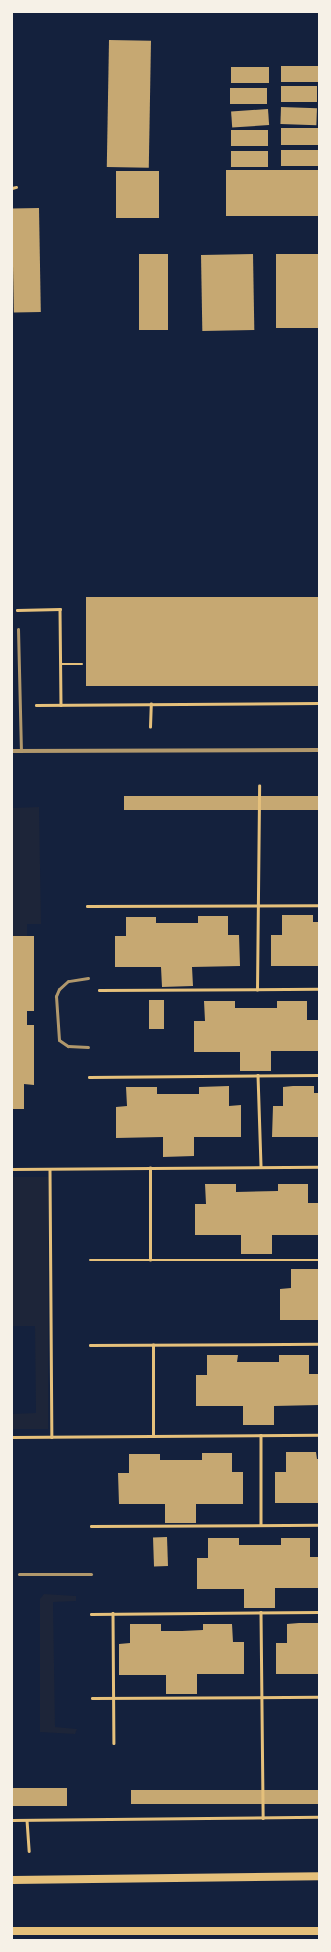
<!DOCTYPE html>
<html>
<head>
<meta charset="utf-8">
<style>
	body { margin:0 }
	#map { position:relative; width:331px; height:1952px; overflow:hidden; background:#14213d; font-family:"Public Sans",sans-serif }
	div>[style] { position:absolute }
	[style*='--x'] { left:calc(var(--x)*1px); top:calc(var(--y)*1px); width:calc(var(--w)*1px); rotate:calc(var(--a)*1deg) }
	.green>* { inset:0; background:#1d2539 }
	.building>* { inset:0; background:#c6a872; transform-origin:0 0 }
	.path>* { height:2.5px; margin:-1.25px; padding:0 1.25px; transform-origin:1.25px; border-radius:1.25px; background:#e5c07b }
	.service>* { height:3px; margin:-1.5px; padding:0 1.5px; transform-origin:1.5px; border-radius:1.5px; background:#b1986c }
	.minor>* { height:4px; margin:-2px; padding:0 2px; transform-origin:2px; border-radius:2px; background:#b1986c }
	.secondary>* { height:8px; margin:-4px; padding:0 4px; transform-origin:4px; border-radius:4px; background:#e5c07b }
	span { translate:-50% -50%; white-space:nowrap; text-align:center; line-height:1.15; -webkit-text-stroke:3px #f6f1e7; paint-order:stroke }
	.frame { position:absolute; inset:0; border:13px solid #f6f1e7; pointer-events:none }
</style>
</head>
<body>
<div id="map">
	<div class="green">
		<i style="clip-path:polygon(39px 807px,41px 924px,27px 924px,27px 936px,13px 936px,12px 808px)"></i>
		<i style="clip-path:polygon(12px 1177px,48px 1177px,48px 1429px,12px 1429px,12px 1414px,36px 1413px,35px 1326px,12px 1326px)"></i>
		<i style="clip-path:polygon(44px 1594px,76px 1596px,76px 1601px,53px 1602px,55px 1727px,77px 1729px,75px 1734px,40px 1732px,40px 1599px)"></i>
	</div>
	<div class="building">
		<i style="left:109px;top:40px;width:42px;height:127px;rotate:1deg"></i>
		<i style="left:281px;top:66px;width:37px;height:16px"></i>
		<i style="left:231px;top:67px;width:38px;height:16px"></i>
		<i style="left:281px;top:86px;width:36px;height:16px"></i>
		<i style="left:267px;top:88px;width:16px;height:37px;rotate:90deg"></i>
		<i style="left:281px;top:107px;width:36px;height:17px;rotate:2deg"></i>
		<i style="left:268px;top:109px;width:16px;height:37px;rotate:86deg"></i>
		<i style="left:281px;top:128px;width:37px;height:17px"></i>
		<i style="left:231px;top:130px;width:37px;height:16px"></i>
		<i style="left:281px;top:150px;width:37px;height:16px"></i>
		<i style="left:231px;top:151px;width:37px;height:16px"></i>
		<i style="left:319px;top:170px;width:46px;height:93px;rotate:90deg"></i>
		<i style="left:116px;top:171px;width:43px;height:47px"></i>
		<i style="left:39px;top:208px;width:104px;height:27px;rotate:89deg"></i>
		<i style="left:139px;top:254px;width:29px;height:76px"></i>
		<i style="left:253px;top:254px;width:76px;height:52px;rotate:89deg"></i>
		<i style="left:276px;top:254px;width:43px;height:74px"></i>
		<i style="left:319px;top:597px;width:89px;height:233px;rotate:90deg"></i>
		<i style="left:319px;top:796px;width:14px;height:195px;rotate:90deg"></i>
		<i style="clip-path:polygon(282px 915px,313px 915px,313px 922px,319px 922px,319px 966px,271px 966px,271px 935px,282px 935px)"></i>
		<i style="clip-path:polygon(198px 916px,228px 916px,228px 935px,239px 935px,240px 966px,192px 967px,193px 986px,162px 987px,161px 967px,115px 967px,115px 936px,126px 936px,126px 917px,156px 917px,156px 923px,198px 923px)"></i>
		<i style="clip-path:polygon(12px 936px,34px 936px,34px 1011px,27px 1011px,27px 1025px,34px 1025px,34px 1085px,24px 1084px,24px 1109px,12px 1109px)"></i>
		<i style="left:149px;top:1000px;width:15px;height:29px"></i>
		<i style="clip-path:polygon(204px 1001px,235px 1001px,235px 1008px,277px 1008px,277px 1001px,307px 1001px,307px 1020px,318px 1020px,319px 1051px,271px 1051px,271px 1071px,240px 1071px,240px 1052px,194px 1052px,194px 1021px,205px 1021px)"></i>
		<i style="clip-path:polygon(229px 1086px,229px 1106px,241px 1105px,241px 1137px,194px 1137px,194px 1156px,163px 1157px,163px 1137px,116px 1138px,116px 1107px,127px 1106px,126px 1087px,157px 1087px,157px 1094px,199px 1094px,199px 1087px)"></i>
		<i style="clip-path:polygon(293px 1086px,314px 1086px,314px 1093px,319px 1093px,319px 1137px,272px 1137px,273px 1106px,283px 1106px,283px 1087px)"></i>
		<i style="clip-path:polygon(205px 1184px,236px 1184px,236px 1192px,278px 1191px,278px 1184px,308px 1184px,308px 1203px,319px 1203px,319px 1235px,272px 1235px,272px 1254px,241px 1254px,241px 1235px,195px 1235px,195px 1204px,206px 1204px)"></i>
		<i style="clip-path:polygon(291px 1269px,319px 1269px,319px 1320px,280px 1320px,280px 1289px,291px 1288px)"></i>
		<i style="clip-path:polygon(207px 1355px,238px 1355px,237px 1362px,279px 1362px,279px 1355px,309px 1355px,309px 1374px,319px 1374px,319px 1405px,274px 1406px,274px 1425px,243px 1425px,243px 1406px,196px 1406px,196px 1375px,207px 1375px)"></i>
		<i style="clip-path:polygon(286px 1452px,316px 1452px,317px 1459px,319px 1459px,319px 1503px,275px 1503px,275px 1472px,286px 1472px)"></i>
		<i style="clip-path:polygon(202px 1453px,232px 1453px,232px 1472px,243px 1472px,243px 1504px,196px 1504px,196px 1523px,165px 1523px,165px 1504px,119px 1504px,118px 1473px,129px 1473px,129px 1454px,160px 1454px,160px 1460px,202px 1460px)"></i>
		<i style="left:167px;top:1537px;width:29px;height:14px;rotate:88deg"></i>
		<i style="clip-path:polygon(208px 1538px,239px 1538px,239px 1545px,281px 1545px,281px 1538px,310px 1538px,310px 1557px,319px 1557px,319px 1588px,275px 1588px,275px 1608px,244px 1608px,244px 1589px,197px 1589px,197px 1558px,208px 1558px)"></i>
		<i style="clip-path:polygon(299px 1623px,318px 1623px,319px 1674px,276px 1674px,276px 1643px,287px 1643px,287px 1624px)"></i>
		<i style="clip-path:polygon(130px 1624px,161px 1624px,161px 1631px,182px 1631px,203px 1630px,203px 1624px,232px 1624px,233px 1642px,244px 1642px,244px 1674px,197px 1674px,197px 1694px,166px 1694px,166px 1675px,119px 1675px,119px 1644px,130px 1643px)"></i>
		<i style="left:12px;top:1788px;width:55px;height:18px"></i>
		<i style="left:319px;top:1790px;width:14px;height:188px;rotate:90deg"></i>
	</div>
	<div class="path">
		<i style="--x:12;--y:188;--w:4;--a:-14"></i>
		<i style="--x:17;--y:610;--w:43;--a:-1.3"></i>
		<i style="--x:60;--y:609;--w:96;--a:89.4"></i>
		<i style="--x:61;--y:664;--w:21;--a:0"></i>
		<i style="--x:36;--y:705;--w:283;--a:-0.4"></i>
		<i style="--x:150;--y:727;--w:23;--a:-88"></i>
		<i style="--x:87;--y:906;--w:232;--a:-0.2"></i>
		<i style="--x:99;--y:990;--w:220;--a:-0.3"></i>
		<i style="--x:257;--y:990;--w:204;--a:-89.4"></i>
		<i style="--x:258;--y:1075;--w:92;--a:88.1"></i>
		<i style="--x:89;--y:1077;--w:230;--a:-0.5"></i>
		<i style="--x:12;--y:1169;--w:307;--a:-0.4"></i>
		<i style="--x:50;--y:1169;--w:268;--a:89.6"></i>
		<i style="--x:90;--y:1260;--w:229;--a:0"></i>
		<i style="--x:150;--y:1260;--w:92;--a:-90"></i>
		<i style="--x:90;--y:1345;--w:229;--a:-0.3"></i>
		<i style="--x:261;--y:1435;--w:90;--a:90"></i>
		<i style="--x:153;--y:1436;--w:91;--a:-90"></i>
		<i style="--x:12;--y:1437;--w:307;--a:-0.4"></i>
		<i style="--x:91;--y:1526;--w:228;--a:-0.3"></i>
		<i style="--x:261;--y:1612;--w:206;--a:89.4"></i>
		<i style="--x:113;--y:1613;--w:130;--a:89.6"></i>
		<i style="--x:91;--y:1614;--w:228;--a:-0.5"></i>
		<i style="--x:92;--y:1698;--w:227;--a:-0.3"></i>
		<i style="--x:12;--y:1820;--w:307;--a:-0.6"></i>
		<i style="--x:27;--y:1820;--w:31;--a:86"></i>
	</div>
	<div class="service">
		<i style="--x:18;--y:629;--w:122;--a:88.6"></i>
		<i style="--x:88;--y:978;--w:20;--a:171"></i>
		<i style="--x:68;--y:981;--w:12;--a:138"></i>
		<i style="--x:59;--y:989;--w:8;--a:113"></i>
		<i style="--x:56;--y:996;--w:44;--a:86.1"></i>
		<i style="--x:59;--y:1040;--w:11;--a:34"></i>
		<i style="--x:68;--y:1046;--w:20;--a:3"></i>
		<i style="--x:19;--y:1574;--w:72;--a:0"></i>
	</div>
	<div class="minor">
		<i style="--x:12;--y:751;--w:307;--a:-0.2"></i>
	</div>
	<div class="secondary">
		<i style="--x:12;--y:1880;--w:307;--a:-0.7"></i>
		<i style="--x:12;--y:1931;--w:307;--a:0"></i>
	</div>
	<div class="frame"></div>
</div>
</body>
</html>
